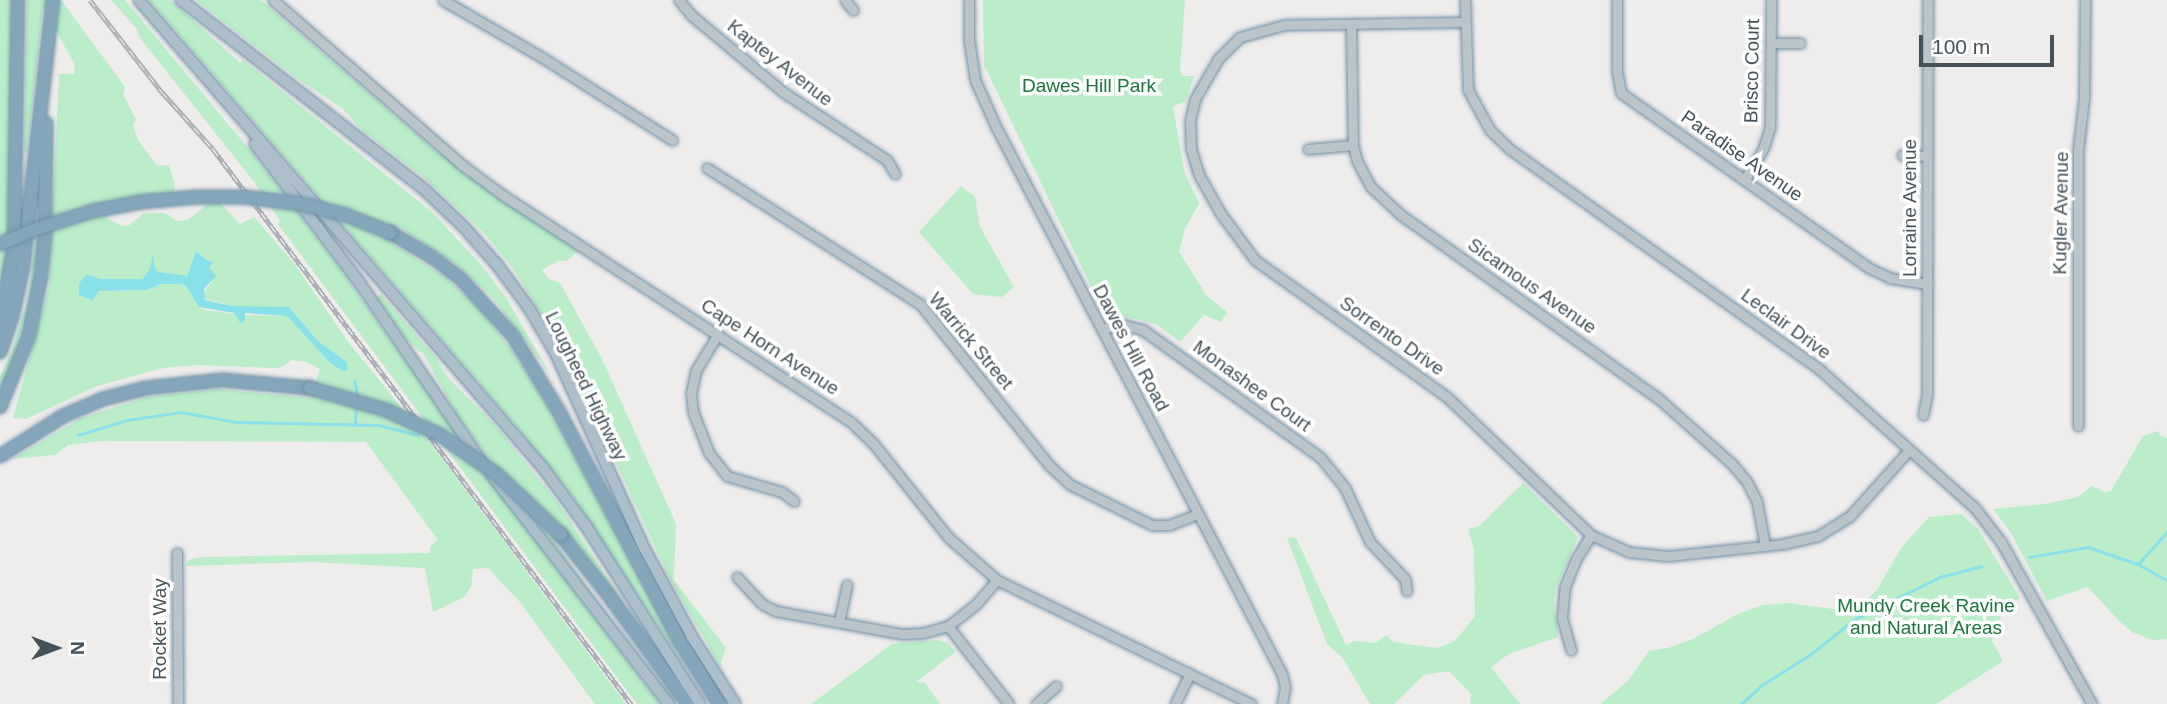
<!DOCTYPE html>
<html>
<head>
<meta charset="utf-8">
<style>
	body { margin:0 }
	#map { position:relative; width:2167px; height:704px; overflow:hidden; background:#efecec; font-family:Helvetica,sans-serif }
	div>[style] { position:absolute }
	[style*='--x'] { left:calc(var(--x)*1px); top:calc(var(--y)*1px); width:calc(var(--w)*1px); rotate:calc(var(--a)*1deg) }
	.green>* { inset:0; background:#baedc8 }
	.water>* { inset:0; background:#88e0e9 }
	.stream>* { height:2.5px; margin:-1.25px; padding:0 1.25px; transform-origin:1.25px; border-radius:1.25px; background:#88e0e9 }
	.roads { filter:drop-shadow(0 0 2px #7090a6) drop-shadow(0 0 2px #7090a6) }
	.minor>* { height:9px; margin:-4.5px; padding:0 4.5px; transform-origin:4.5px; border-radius:4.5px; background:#bac5cb }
	.major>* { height:10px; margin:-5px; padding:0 5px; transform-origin:5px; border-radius:5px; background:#acbfcb }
	.highway>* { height:12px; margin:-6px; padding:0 6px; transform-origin:6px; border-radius:6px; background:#84a5ba }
	.rail>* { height:5px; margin-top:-2.5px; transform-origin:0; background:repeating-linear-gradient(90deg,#fff 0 8px,#aeb2b6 0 16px); box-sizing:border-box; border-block:2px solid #aeb2b6 }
	.bridges { filter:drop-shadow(0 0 2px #7090a6) drop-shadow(0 0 2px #7090a6) }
	.highway-bridge>* { height:12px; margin:-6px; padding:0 6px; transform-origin:6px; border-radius:6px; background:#84a5ba }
	span { translate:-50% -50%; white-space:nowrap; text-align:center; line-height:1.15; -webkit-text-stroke:7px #fff; paint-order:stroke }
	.street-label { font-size:19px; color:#455259 }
	.park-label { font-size:19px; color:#18773d }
	.north { position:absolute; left:21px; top:613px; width:70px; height:70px; -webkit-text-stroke:5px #fff; paint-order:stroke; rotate:90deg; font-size:19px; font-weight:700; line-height:28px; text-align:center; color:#455259 }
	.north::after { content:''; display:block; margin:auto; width:24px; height:32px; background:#455259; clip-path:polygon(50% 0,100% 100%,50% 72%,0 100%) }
	.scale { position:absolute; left:1919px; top:35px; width:135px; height:32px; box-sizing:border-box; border:4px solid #455259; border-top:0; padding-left:9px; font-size:21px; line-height:24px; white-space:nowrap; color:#455259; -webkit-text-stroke:5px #fff; paint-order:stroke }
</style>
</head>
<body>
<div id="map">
	<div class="green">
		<i style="clip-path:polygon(0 0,10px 0,12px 44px,8px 252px,0 303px)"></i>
		<i style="clip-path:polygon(evenodd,27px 0,61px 0,125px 87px,123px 94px,136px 120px,133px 125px,138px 140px,157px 166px,169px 165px,175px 186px,172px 193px,115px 201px,107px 218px,120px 225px,128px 226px,144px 213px,165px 213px,177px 221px,188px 220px,215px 198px,240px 224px,254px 217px,293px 262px,349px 343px,432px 445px,626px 704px,595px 704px,519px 601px,488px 568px,473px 569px,471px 587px,464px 597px,433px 612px,425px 568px,313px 562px,185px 566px,190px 559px,204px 557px,430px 553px,430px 546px,438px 540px,366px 442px,102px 441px,68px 445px,55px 455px,12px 459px,81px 418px,147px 397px,217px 389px,311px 398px,320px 369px,306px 362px,291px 360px,282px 367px,274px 368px,196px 365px,163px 368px,97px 386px,26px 419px,13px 418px,49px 286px,59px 74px,74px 74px,75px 65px,43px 7px,27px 152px,24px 153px,27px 0,196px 251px,206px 260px,214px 262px,209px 267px,214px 279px,203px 293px,205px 299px,232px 306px,292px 310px,318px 341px,347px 362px,348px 369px,345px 372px,331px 364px,287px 316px,239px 315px,205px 310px,199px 307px,186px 286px,181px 284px,161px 284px,147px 290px,98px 291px,94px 301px,80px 295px,79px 283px,87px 274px,99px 279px,142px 279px,149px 270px,154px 255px,154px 266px,158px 273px,187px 276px,196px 251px)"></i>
		<i style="clip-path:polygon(111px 0,125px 0,253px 154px,339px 267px,490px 481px,660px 704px,637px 704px,278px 224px,280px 221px,255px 183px,140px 38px,136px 28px)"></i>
		<i style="clip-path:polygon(149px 0,171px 0,240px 63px,243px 60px,433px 213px,481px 265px,505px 296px,551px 375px,493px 298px,457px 265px,396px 225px,388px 241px,444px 276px,478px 307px,511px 349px,548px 406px,691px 675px,569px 491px,511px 420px)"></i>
		<i style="clip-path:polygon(196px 0,261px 0,436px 151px,578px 251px,567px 261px,557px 261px,542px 270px,549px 279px,560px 283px,602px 359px,676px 524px,674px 580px,726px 648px,720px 666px,671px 581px,560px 342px,512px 267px,482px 231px,427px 180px,361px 129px,343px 109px,295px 77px)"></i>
		<i style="clip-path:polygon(983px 0,1185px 0,1180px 68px,1182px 76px,1194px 76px,1185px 102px,1173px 106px,1184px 171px,1199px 203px,1185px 229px,1179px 252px,1207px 296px,1227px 312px,1221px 322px,1204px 315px,1180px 342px,1156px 324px,1103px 311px,984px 65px)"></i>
		<i style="clip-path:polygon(961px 186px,975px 197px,980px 227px,1014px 287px,1002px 297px,973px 294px,919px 232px)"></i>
		<i style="clip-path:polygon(41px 196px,38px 263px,26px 326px,0 396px,0 376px,11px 353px,28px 298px)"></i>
		<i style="clip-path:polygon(381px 294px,435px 357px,448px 378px,495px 425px,559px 504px,649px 642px,565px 530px,553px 540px,643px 663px,457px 415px,424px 355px,406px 339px,377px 297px)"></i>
		<i style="clip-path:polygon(2159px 431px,2160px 436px,2167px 438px,2167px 639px,2153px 640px,2132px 632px,2118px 620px,2088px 587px,2047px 601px,2011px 533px,1993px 509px,2045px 504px,2078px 497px,2092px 486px,2105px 492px,2111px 491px,2143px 436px)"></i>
		<i style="clip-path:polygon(1523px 483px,1578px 537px,1556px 587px,1554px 603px,1558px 637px,1509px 654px,1491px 667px,1520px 704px,1470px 704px,1471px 694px,1449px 671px,1424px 675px,1394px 704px,1370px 704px,1342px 657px,1327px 644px,1287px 538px,1296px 538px,1346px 645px,1354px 641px,1375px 643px,1387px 635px,1393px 642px,1437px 648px,1455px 641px,1475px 616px,1474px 549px,1468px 529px,1479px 526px)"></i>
		<i style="clip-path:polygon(1961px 514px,1978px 529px,2020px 598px,2003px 610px,1992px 641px,2003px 661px,1936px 704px,1600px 704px,1628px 681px,1649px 651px,1668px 648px,1693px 639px,1738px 614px,1763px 605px,1789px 603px,1854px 612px,1877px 590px,1901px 548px,1929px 517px)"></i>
		<i style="clip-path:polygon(938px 640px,948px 643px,955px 652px,916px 682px,925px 683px,940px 704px,811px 704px,892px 644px)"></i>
	</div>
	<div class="water">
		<i style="clip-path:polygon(196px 251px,206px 260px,214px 262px,209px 267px,216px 276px,204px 289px,205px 300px,232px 306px,289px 307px,318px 341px,347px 362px,348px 369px,345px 372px,331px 364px,287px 316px,245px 313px,245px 320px,241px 324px,234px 313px,199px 307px,186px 286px,181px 284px,161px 284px,147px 290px,99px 291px,93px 301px,79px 295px,79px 283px,87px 274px,100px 279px,142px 279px,149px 270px,154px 253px,154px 266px,158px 272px,187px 276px)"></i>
	</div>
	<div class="stream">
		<i style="--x:355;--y:381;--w:17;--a:80"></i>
		<i style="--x:355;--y:425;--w:18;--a:-87"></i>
		<i style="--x:78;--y:435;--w:51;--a:-17"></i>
		<i style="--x:127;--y:420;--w:55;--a:-8.4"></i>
		<i style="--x:181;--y:412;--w:56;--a:10.3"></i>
		<i style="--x:236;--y:422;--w:143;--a:1.2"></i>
		<i style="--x:379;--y:425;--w:40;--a:14.4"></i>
		<i style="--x:2029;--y:557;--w:60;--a:-9.6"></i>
		<i style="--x:2088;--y:547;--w:53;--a:18.8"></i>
		<i style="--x:2138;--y:564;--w:33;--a:29"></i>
		<i style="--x:2138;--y:564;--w:43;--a:-47.8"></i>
		<i style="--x:1741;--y:704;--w:28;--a:-42"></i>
		<i style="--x:1762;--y:685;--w:58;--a:-32.3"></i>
		<i style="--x:1811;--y:654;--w:56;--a:-38.5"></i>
		<i style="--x:1855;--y:619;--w:95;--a:-26.3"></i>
		<i style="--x:1940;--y:577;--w:43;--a:-14.7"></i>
	</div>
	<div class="roads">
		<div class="minor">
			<i style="--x:273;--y:0;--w:251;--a:41.1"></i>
			<i style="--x:462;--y:165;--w:52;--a:36.4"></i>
			<i style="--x:504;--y:196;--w:414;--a:33.1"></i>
			<i style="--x:851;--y:422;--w:30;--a:44"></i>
			<i style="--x:873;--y:443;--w:120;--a:51.4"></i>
			<i style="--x:948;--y:537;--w:65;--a:41.3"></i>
			<i style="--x:997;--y:580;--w:283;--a:26"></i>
			<i style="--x:443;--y:0;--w:116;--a:30.1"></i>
			<i style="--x:543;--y:58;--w:153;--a:32.4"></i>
			<i style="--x:679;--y:0;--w:19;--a:51"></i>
			<i style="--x:691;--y:15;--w:120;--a:39.9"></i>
			<i style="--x:783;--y:92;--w:124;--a:33.2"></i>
			<i style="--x:887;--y:160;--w:16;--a:60"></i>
			<i style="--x:845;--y:0;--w:13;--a:51"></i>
			<i style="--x:969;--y:0;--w:40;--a:90"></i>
			<i style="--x:969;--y:40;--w:40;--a:81.5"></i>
			<i style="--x:975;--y:80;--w:51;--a:65.9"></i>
			<i style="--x:996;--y:127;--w:617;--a:62.4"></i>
			<i style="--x:1282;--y:674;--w:13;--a:77"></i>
			<i style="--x:1285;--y:687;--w:17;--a:100"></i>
			<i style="--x:1465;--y:0;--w:90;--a:88.1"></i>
			<i style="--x:1468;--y:90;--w:46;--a:61.2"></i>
			<i style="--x:1490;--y:130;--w:29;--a:44"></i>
			<i style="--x:1511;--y:150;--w:378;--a:35.4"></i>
			<i style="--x:1819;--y:369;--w:209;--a:41.7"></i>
			<i style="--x:1975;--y:508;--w:43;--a:52.6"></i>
			<i style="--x:2001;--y:542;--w:186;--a:60.7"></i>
			<i style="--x:1617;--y:0;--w:71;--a:90"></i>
			<i style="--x:1617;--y:71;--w:22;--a:80"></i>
			<i style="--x:1621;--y:93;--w:304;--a:35.2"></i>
			<i style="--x:1869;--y:268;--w:23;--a:25"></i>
			<i style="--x:1890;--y:278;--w:38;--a:9"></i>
			<i style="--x:1465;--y:22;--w:181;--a:179.1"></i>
			<i style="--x:1284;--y:25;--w:46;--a:164.7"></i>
			<i style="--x:1240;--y:37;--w:31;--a:135"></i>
			<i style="--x:1218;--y:59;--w:46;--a:119.9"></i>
			<i style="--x:1195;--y:99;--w:22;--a:103"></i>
			<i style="--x:1190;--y:120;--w:29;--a:88"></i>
			<i style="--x:1191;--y:149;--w:27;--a:73"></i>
			<i style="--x:1199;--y:175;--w:45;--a:60.6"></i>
			<i style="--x:1221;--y:214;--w:57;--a:53.5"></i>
			<i style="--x:1255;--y:260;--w:234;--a:35.5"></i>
			<i style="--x:1446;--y:396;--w:201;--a:43.8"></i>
			<i style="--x:1591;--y:535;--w:42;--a:24.1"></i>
			<i style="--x:1629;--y:552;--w:39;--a:6"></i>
			<i style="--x:1668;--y:556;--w:116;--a:-6"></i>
			<i style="--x:1783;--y:544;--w:36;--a:-13"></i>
			<i style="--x:1818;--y:536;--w:36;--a:-32"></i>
			<i style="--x:1849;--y:517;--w:90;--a:-48.2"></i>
			<i style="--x:1351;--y:24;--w:121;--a:89.1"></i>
			<i style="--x:1353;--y:145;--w:16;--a:76"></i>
			<i style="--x:1357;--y:161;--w:30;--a:62"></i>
			<i style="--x:1371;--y:187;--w:41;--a:43"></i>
			<i style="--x:1401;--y:215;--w:315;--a:35.5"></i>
			<i style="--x:1658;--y:398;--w:99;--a:41.7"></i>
			<i style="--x:1732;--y:464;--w:23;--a:50"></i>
			<i style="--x:1747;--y:482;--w:22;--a:63"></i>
			<i style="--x:1757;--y:502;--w:45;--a:79.7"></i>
			<i style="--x:1772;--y:43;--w:28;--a:0"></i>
			<i style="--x:1308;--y:149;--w:45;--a:-5.1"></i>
			<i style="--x:1902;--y:155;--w:25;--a:2"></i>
			<i style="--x:707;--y:168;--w:253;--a:32.6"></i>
			<i style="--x:920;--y:304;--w:208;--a:51.3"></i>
			<i style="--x:1050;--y:466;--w:26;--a:43"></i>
			<i style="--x:1069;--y:484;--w:93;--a:26.3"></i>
			<i style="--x:1152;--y:525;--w:17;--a:0"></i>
			<i style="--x:1169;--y:525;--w:31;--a:-21"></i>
			<i style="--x:1745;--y:179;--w:35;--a:-59"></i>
			<i style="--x:1763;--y:149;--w:23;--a:-72"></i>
			<i style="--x:1770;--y:127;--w:127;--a:-89.5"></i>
			<i style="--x:1102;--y:329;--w:20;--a:-15"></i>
			<i style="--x:1121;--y:324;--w:23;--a:15"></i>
			<i style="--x:1143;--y:330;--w:218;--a:35.7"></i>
			<i style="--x:1320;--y:457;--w:40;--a:51"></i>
			<i style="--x:1345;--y:488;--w:60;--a:65.2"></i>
			<i style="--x:1370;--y:542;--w:51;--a:46.6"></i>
			<i style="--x:1405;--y:579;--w:12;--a:81"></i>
			<i style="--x:718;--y:334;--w:42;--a:121.4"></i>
			<i style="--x:696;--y:370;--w:24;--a:102"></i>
			<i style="--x:691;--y:393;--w:19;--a:84"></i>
			<i style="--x:693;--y:412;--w:44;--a:68.7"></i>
			<i style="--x:709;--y:453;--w:29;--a:52"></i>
			<i style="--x:727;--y:476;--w:57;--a:16.2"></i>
			<i style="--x:782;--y:492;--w:15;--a:37"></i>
			<i style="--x:1923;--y:415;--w:21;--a:-79"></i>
			<i style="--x:1927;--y:394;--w:394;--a:-89.9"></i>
			<i style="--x:2078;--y:426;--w:276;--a:-90"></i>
			<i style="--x:2078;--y:150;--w:52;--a:-83.4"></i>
			<i style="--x:2084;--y:98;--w:98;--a:-89.4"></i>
			<i style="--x:177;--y:553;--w:151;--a:89.6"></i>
			<i style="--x:737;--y:577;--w:37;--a:47"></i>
			<i style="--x:762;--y:604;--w:16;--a:27"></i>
			<i style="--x:776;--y:611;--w:129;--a:10.3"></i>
			<i style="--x:903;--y:634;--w:20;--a:-3"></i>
			<i style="--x:923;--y:633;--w:26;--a:-16"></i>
			<i style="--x:948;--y:626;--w:36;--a:-38"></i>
			<i style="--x:976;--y:604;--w:32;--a:-49"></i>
			<i style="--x:839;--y:622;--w:38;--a:-78"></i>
			<i style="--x:948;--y:626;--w:99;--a:52"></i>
			<i style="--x:1571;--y:650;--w:33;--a:-106"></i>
			<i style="--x:1562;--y:618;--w:32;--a:-85"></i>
			<i style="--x:1565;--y:586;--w:29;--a:-68"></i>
			<i style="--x:1576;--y:559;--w:28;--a:-58"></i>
			<i style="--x:1036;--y:704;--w:27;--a:-42"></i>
			<i style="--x:1175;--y:704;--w:34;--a:-64"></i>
		</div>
		<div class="major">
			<i style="--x:139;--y:0;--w:620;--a:49.19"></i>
			<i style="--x:544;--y:469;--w:71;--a:53.6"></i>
			<i style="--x:586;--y:526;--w:211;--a:57.4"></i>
			<i style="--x:181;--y:0;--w:309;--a:37.9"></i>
			<i style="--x:425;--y:190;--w:52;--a:43.5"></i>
			<i style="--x:463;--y:226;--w:53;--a:48.8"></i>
			<i style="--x:498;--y:266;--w:52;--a:53.6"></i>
			<i style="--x:529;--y:308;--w:53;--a:59.6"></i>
			<i style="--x:556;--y:354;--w:209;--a:65.6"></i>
			<i style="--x:642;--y:544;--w:106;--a:61.7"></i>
			<i style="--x:692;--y:637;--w:80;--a:57.3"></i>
			<i style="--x:255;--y:144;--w:173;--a:53"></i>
			<i style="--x:359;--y:282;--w:217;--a:55.7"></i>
			<i style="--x:491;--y:474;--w:291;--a:52.3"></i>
		</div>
		<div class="highway">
			<i style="--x:391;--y:233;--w:48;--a:30.3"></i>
			<i style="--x:432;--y:257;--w:35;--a:37"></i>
			<i style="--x:460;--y:278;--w:79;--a:47.6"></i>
			<i style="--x:513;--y:336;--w:87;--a:58.7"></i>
			<i style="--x:558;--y:410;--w:261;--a:62.2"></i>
			<i style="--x:680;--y:641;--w:74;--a:58.2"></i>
			<i style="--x:0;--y:328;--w:84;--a:-80.4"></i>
			<i style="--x:14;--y:245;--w:245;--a:-89.1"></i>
			<i style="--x:0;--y:352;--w:37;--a:-71"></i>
			<i style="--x:12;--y:317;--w:52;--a:-77.8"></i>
			<i style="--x:23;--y:266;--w:268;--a:-83.6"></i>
			<i style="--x:0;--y:407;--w:77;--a:-67.8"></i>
			<i style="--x:29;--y:336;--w:61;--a:-78.7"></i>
			<i style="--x:41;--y:276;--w:40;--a:-84.3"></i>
			<i style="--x:45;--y:236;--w:113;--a:-89.5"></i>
			<i style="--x:0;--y:456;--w:75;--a:-32.4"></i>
			<i style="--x:63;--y:416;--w:43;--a:-23"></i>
			<i style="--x:103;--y:399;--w:44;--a:-14.3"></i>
			<i style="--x:146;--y:388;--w:77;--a:-5.9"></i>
			<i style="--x:223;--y:380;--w:87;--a:5.3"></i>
			<i style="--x:561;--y:535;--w:74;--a:51.6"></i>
			<i style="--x:607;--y:593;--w:137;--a:53.9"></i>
		</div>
	</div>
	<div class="rail">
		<i style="--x:90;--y:0;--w:117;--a:52"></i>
		<i style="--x:162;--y:92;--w:76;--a:48.2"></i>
		<i style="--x:213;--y:149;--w:695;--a:53.01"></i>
	</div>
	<div class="bridges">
		<div class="highway-bridge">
			<i style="--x:0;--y:244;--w:42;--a:-22.3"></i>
			<i style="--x:39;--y:228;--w:57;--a:-17.5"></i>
			<i style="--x:93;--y:211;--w:48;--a:-10.8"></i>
			<i style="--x:140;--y:202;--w:56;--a:-5.1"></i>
			<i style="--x:196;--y:197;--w:49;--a:0"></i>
			<i style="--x:245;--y:197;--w:56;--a:7.1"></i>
			<i style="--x:301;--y:204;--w:46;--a:13.7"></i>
			<i style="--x:346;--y:215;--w:48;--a:21.8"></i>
			<i style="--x:310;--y:388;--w:79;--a:16.1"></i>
			<i style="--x:386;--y:410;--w:60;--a:24.8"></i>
			<i style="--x:440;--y:435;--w:70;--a:34.6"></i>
			<i style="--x:498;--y:475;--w:87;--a:43.6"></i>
		</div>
	</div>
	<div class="street-label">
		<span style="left:780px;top:63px;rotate:38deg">Kaptey Avenue</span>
		<span style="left:1752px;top:71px;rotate:-89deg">Brisco Court</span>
		<span style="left:1742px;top:156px;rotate:35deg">Paradise Avenue</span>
		<span style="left:1910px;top:208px;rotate:-90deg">Lorraine Avenue</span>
		<span style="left:2061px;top:213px;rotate:-89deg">Kugler Avenue</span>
		<span style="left:1532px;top:286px;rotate:35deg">Sicamous Avenue</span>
		<span style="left:1786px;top:324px;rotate:36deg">Leclair Drive</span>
		<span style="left:1392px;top:336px;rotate:35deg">Sorrento Drive</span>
		<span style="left:971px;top:341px;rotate:50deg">Warrick Street</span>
		<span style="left:770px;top:347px;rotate:33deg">Cape Horn Avenue</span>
		<span style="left:1131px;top:348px;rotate:62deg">Dawes Hill Road</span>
		<span style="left:586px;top:386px;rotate:64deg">Lougheed Highway</span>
		<span style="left:1252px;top:386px;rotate:36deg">Monashee Court</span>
		<span style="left:160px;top:629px;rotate:-90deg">Rocket Way</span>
	</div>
	<div class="park-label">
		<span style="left:1089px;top:86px">Dawes Hill Park</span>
		<span style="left:1926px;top:617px">Mundy Creek Ravine<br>and Natural Areas</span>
	</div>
	<div class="north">N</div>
	<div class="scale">100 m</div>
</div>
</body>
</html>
